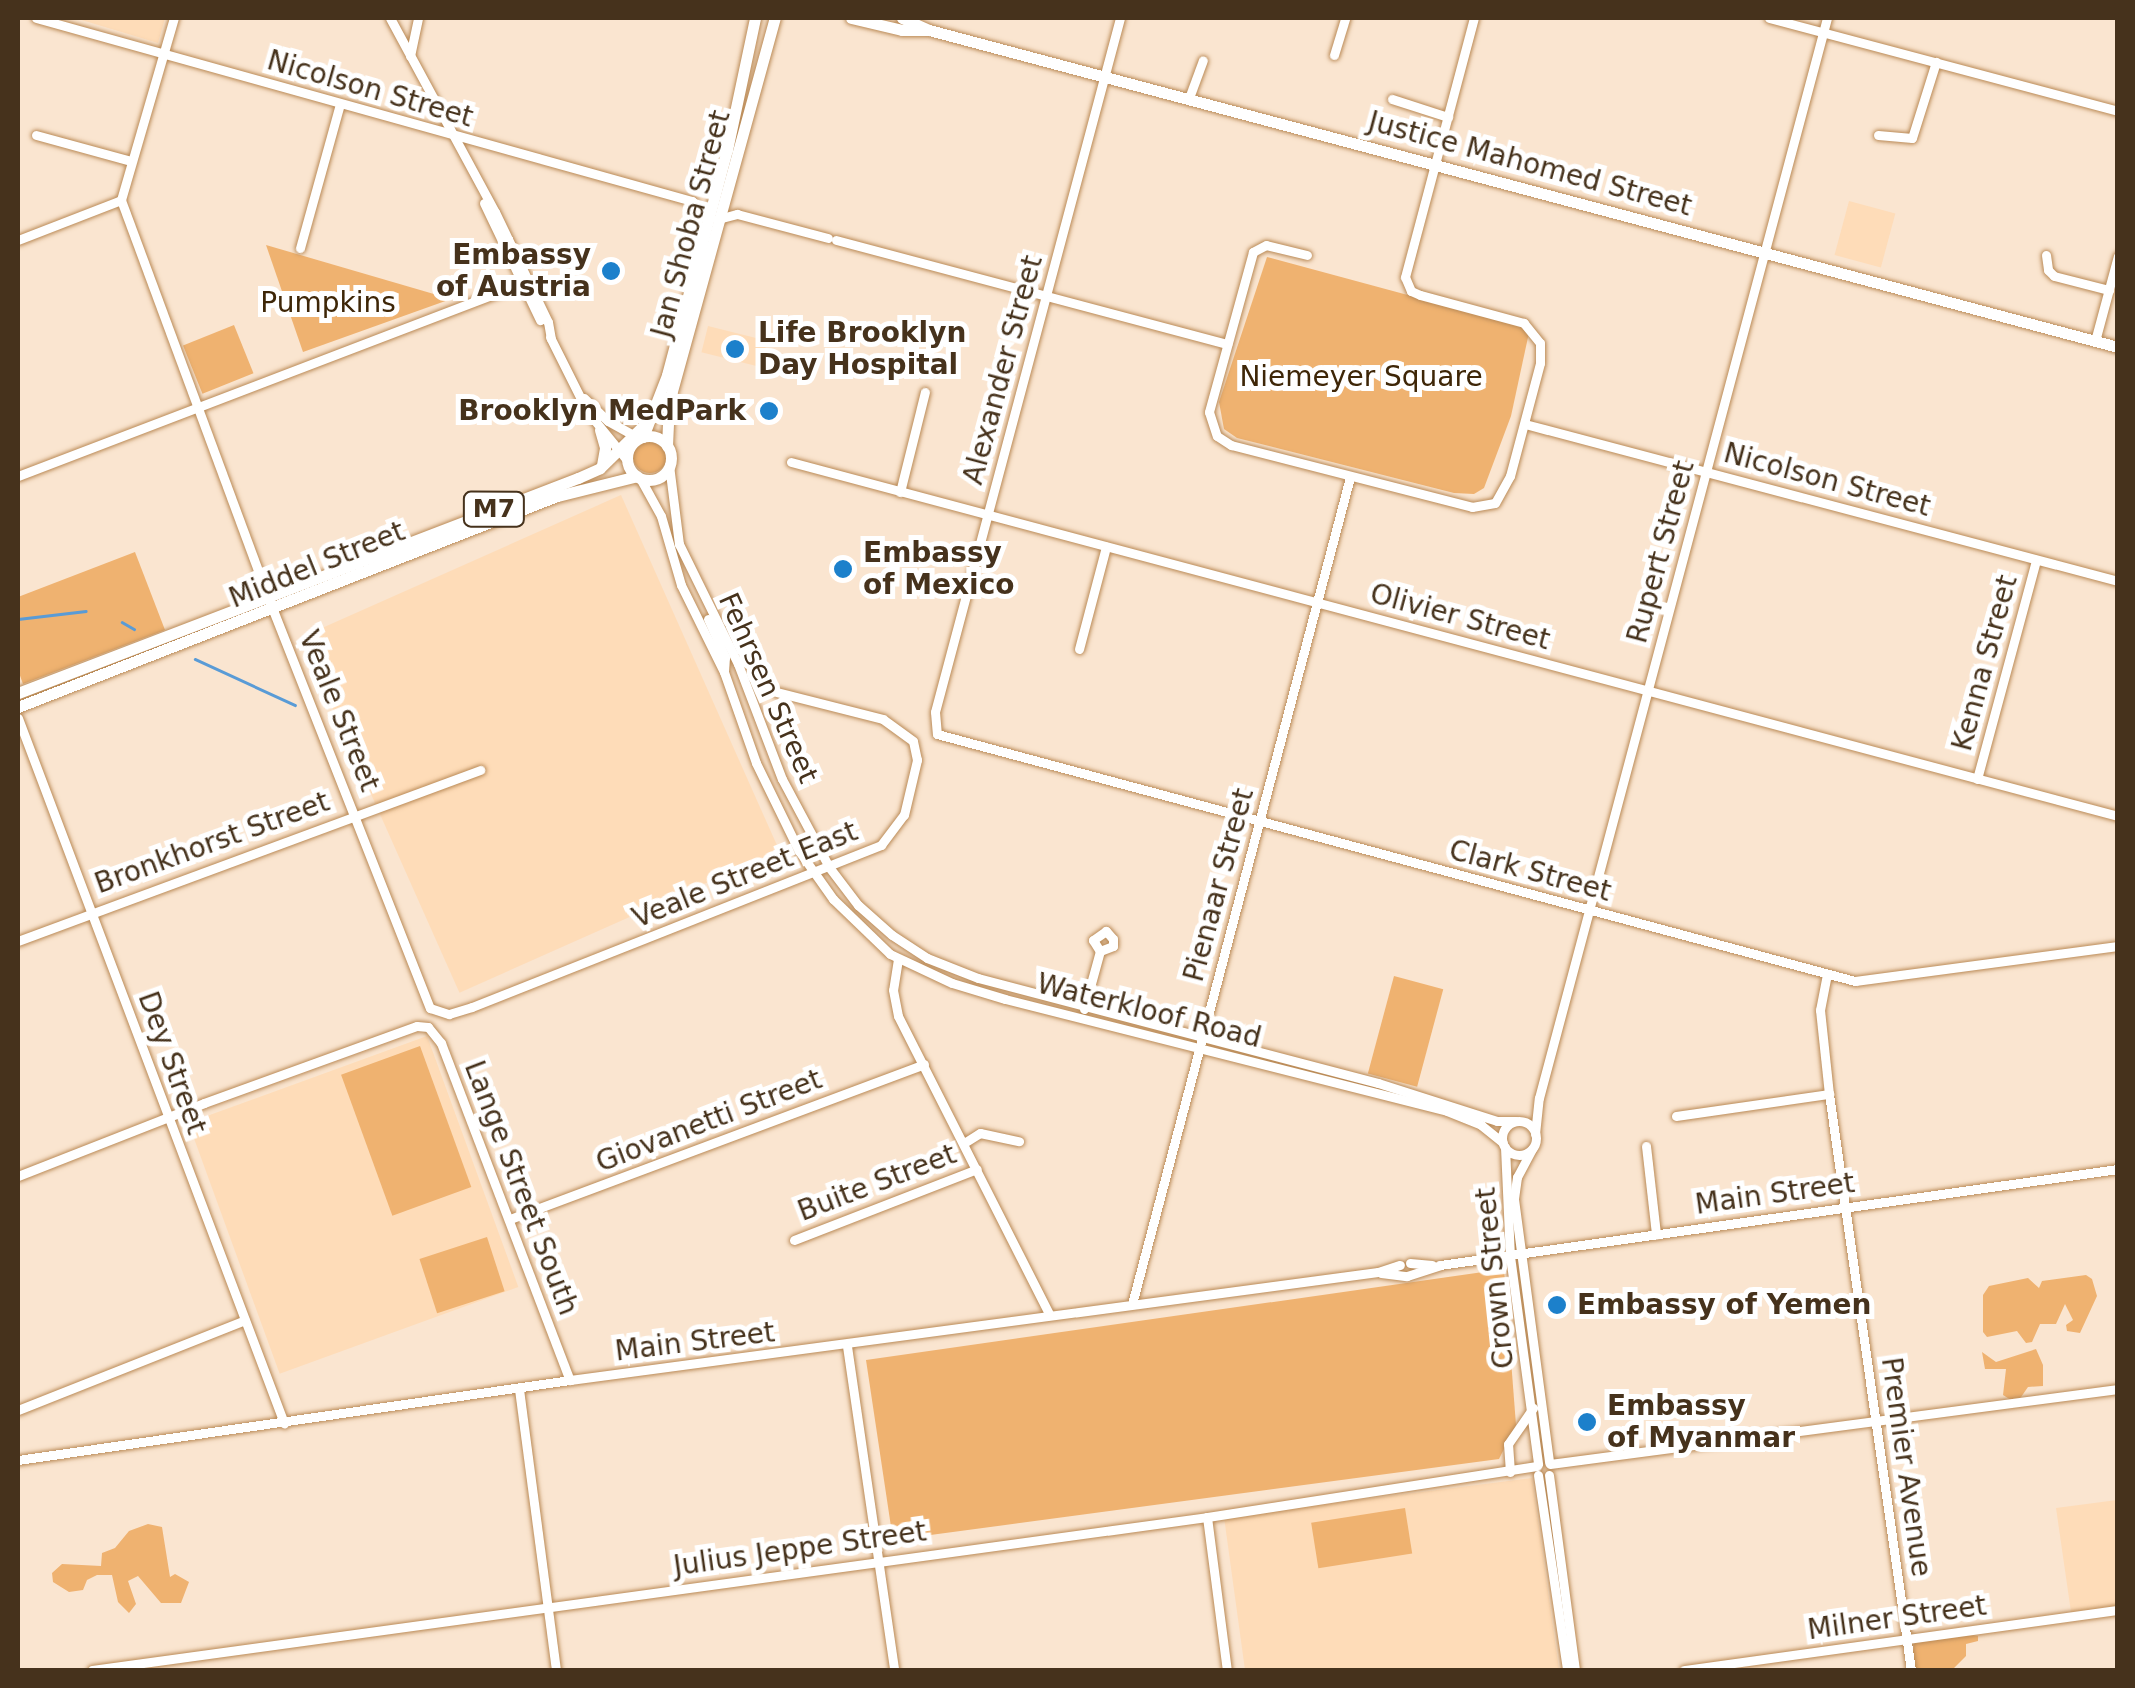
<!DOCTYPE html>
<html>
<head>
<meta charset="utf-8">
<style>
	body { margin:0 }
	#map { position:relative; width:2135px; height:1688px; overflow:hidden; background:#fae5d0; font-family:"DejaVu Sans",sans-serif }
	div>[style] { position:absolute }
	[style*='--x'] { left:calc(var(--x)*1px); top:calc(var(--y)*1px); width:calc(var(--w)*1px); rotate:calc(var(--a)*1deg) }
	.built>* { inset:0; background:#fedcb8; transform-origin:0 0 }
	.green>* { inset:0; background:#efb270; transform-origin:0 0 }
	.round { border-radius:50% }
	.stream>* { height:2.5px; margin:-1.25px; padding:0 1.25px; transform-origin:1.25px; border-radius:1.25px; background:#599bd6 }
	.roads { filter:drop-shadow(0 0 2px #ba8a56) drop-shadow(0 0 2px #ba8a56) }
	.minor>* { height:9px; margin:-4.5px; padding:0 4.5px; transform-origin:4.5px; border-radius:4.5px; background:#fff }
	.minor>.ring { margin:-4.5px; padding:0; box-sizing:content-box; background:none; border:9px solid #fff; border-radius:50% }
	.major>* { height:11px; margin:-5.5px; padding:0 5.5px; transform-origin:5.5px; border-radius:5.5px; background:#fff }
	.major>.ring { margin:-5.5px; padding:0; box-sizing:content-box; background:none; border:11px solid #fff; border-radius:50% }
	.dots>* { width:28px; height:28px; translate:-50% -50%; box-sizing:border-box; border:5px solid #fff; border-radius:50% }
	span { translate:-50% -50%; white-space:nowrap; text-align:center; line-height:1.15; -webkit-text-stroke:10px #fff; paint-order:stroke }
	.shield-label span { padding:2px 8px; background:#fff; border:2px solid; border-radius:8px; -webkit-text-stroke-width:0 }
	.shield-label { font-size:25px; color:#46321c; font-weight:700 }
	.street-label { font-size:28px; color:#46321c }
	.poi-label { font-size:28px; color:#46321c; font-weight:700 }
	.right { translate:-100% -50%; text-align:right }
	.left { translate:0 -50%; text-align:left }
	.park-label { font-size:28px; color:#3e2607 }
	.frame { position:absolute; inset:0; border:20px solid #46321c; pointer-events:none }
</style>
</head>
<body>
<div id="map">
	<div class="built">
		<i style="clip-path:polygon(75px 18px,165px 18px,158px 43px)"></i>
		<i style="left:1849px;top:201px;width:48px;height:56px;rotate:15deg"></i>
		<i style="left:708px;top:326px;width:61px;height:27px;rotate:14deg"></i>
		<i style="left:621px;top:495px;width:389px;height:350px;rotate:66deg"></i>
		<i style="left:427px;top:1036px;width:267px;height:254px;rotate:70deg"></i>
		<i style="clip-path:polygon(1532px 1478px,1559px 1669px,1245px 1670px,1224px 1517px)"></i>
		<i style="clip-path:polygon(2117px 1500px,2117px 1606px,2071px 1612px,2056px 1508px)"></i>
	</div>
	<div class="green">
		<i style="clip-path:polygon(266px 245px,451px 299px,303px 352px)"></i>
		<i style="clip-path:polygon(1267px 257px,1530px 328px,1511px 416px,1484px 488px,1474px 494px,1454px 493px,1237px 438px,1224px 429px,1219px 402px)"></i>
		<i style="left:234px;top:325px;width:52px;height:55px;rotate:68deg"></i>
		<i class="round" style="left:633px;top:439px;width:34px;height:34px"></i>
		<i style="clip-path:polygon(135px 552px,165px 630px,23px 684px,18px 670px,18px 597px)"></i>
		<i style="left:1394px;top:976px;width:51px;height:101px;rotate:15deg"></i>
		<i style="left:420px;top:1046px;width:150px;height:84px;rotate:70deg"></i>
		<i style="left:487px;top:1237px;width:57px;height:71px;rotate:72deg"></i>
		<i style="clip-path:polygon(1504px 1269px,1516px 1425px,1499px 1459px,893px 1540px,866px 1360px)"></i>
		<i style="clip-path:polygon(2086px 1275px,2092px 1279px,2097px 1296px,2080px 1333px,2067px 1331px,2066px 1325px,2073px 1320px,2065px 1304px,2056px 1324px,2040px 1324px,2032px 1342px,2026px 1343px,2017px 1331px,1987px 1337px,1983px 1332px,1983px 1295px,1989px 1286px,2028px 1278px,2039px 1288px,2042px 1281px)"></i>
		<i style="clip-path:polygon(2036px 1349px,2043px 1365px,2043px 1386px,2028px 1387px,2019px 1400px,2011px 1400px,2003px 1395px,2006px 1369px,1985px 1369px,1982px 1352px,1996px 1362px)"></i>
		<i style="left:1405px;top:1508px;width:46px;height:95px;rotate:81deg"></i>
		<i style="clip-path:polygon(148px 1524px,162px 1527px,170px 1577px,175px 1574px,189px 1582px,181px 1603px,161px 1603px,138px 1576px,128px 1581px,136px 1604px,129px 1613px,118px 1602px,112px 1575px,97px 1575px,87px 1580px,83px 1590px,69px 1592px,53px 1582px,52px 1573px,62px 1564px,101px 1566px,102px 1553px,115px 1548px,129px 1531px)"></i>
		<i style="clip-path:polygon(1963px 1634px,1978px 1636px,1978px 1641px,1966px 1644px,1966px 1656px,1952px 1670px,1906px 1670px,1912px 1662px,1914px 1643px)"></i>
	</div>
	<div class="stream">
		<i style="--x:18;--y:619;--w:68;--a:-6.7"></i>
		<i style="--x:122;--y:622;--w:14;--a:30"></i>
		<i style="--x:195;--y:659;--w:110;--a:24.7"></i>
	</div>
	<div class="roads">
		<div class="minor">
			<i style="--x:36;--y:18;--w:681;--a:15.59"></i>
			<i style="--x:692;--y:201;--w:23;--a:43"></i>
			<i style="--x:390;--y:18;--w:221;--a:61.6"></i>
			<i style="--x:495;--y:212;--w:122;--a:64.3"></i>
			<i style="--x:548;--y:322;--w:17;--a:80"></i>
			<i style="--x:1120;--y:18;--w:718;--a:104.93"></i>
			<i style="--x:935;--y:712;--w:22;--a:85"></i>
			<i style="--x:937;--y:734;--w:951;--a:15.06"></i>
			<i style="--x:1855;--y:981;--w:265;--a:-7.6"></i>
			<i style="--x:1769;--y:18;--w:361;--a:14.9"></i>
			<i style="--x:1334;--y:55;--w:39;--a:-73"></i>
			<i style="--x:410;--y:56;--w:39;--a:-78"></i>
			<i style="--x:1189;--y:98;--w:40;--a:-69.8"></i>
			<i style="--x:1392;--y:99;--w:59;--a:17.8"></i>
			<i style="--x:36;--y:135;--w:98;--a:15.3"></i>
			<i style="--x:1878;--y:135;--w:34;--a:5"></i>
			<i style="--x:1912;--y:138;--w:80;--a:-72.5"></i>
			<i style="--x:121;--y:200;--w:437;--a:69.7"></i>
			<i style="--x:273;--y:610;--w:428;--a:68.5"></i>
			<i style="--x:430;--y:1008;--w:20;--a:18"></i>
			<i style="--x:449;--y:1014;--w:24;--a:-17"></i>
			<i style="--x:472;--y:1007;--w:440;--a:-21.6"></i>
			<i style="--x:881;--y:845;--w:38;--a:-53"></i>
			<i style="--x:904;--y:815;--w:57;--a:-76.7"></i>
			<i style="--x:917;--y:760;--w:19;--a:-102"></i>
			<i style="--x:913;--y:741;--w:37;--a:-144"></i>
			<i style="--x:883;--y:719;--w:110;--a:-165.8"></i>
			<i style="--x:121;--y:200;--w:190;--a:-73.8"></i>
			<i style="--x:484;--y:203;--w:130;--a:64.4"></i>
			<i style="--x:718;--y:219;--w:20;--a:-15"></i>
			<i style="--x:737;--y:214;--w:94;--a:14.8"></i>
			<i style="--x:18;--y:240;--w:110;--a:-21.2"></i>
			<i style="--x:836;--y:240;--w:405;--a:14.9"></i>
			<i style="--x:300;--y:248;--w:149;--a:-74.5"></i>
			<i style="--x:1307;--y:255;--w:42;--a:-166.3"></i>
			<i style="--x:1266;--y:245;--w:15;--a:152"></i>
			<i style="--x:1253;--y:252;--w:166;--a:105.4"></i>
			<i style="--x:1209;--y:412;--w:25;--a:72"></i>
			<i style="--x:1217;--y:436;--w:17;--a:33"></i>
			<i style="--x:1231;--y:445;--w:249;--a:14.4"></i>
			<i style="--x:1472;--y:507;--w:23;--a:-10"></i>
			<i style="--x:1495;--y:503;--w:31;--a:-61"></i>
			<i style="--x:1510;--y:476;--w:117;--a:-75.1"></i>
			<i style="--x:1540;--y:363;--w:20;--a:-90"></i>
			<i style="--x:1540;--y:343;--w:26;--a:-129"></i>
			<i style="--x:1524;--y:323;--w:108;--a:-164.9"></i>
			<i style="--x:1420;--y:295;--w:10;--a:-156"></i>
			<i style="--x:1411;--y:291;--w:15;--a:-113"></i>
			<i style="--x:1405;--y:277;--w:268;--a:-75.1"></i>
			<i style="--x:2046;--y:255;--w:15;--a:82"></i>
			<i style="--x:2048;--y:270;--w:8;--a:45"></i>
			<i style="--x:2054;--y:276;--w:57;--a:14.3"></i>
			<i style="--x:550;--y:337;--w:83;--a:63.4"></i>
			<i style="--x:587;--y:411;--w:63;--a:50.8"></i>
			<i style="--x:2095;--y:341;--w:88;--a:-74.9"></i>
			<i style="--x:584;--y:398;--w:33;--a:44"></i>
			<i style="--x:608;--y:421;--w:35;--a:29"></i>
			<i style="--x:1525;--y:424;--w:613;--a:14.83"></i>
			<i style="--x:791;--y:462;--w:1373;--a:14.94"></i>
			<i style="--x:669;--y:465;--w:80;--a:82.8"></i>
			<i style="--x:679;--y:544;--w:134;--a:63.8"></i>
			<i style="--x:738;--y:664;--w:123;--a:69.1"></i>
			<i style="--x:782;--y:779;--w:100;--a:61.9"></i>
			<i style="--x:829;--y:867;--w:48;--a:52.7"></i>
			<i style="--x:858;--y:905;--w:45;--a:41.4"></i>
			<i style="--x:892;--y:935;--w:42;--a:33.3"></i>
			<i style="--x:927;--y:958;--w:55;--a:21.4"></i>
			<i style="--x:978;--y:978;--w:414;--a:14.7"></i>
			<i style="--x:1378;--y:1083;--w:125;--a:17.7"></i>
			<i style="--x:1497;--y:1121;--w:19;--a:0"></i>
			<i style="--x:18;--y:476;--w:546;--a:-20.92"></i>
			<i style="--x:640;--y:478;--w:43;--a:61.1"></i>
			<i style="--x:661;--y:516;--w:72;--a:73.8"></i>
			<i style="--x:681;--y:585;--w:97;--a:63.7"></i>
			<i style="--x:724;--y:672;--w:96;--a:70.6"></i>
			<i style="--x:756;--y:763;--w:98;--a:64"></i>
			<i style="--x:799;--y:851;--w:59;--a:54.7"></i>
			<i style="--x:833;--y:899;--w:79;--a:44"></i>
			<i style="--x:890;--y:954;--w:68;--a:25.1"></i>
			<i style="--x:952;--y:983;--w:55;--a:16.8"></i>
			<i style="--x:1005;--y:999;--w:456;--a:14.2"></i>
			<i style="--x:1447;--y:1111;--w:37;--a:22"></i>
			<i style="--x:1481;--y:1125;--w:28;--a:39"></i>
			<i style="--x:900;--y:492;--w:103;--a:-76"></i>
			<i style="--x:708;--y:619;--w:42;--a:65.9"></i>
			<i style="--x:725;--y:657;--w:13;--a:94"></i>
			<i style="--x:1079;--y:649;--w:106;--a:-75.2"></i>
			<i style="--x:18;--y:718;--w:754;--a:69.33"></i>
			<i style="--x:1977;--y:779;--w:227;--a:-74.9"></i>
			<i style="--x:18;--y:941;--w:493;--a:-20.3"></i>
			<i style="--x:898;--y:959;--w:31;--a:99"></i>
			<i style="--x:893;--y:990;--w:26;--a:79"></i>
			<i style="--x:898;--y:1016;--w:335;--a:63.1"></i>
			<i style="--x:1827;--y:974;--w:37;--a:101"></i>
			<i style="--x:1820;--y:1010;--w:84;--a:83.9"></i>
			<i style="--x:1829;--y:1094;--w:582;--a:81.9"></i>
			<i style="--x:1084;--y:1009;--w:60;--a:-74.6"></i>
			<i style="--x:1100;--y:951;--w:14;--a:-21"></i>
			<i style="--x:1113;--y:946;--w:7;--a:-90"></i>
			<i style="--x:1113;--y:939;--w:11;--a:-131"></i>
			<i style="--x:1106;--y:931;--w:16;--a:145"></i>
			<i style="--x:1093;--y:940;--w:13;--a:58"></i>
			<i style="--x:1676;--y:1116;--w:155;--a:-8.2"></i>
			<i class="ring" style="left:1502px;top:1121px;width:25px;height:25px"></i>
			<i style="--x:1535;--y:1134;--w:36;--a:-84"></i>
			<i style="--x:1539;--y:1098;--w:1118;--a:-75.07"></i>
			<i style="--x:964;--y:1143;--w:19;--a:-32"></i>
			<i style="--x:980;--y:1133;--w:40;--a:12"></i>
			<i style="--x:1646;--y:1146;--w:89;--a:83.5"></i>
			<i style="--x:1505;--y:1147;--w:109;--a:87.4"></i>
			<i style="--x:1510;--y:1256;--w:210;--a:82.3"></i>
			<i style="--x:1532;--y:1149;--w:32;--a:118"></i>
			<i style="--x:1517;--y:1177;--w:22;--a:98"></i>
			<i style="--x:1514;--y:1199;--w:266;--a:82.4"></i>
			<i style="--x:18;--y:1176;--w:200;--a:-21.4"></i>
			<i style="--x:204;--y:1103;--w:226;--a:-19.9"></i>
			<i style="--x:417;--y:1026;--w:11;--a:5"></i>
			<i style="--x:428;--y:1027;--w:21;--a:51"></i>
			<i style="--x:441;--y:1043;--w:361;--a:69.1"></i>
			<i style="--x:510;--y:1219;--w:442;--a:-20.5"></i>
			<i style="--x:794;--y:1240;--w:196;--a:-21.2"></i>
			<i style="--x:1410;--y:1263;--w:22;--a:5"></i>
			<i style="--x:1381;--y:1273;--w:26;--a:7"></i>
			<i style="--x:1407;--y:1276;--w:35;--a:-18"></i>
			<i style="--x:1440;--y:1265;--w:685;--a:-8.06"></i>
			<i style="--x:1132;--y:1304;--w:855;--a:-75.23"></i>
			<i style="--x:847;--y:1346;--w:327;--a:81.7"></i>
			<i style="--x:519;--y:1389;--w:283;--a:82.5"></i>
			<i style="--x:18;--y:1410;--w:244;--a:-21.6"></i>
			<i style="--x:18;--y:1460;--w:558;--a:-8.25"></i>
			<i style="--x:570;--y:1380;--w:815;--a:-7.61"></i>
			<i style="--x:1378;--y:1272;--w:23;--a:-18"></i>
			<i style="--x:1550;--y:1464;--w:573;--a:-7.52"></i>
			<i style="--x:1510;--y:1472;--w:28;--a:-94"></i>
			<i style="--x:1508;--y:1444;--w:44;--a:-55.2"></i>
			<i style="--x:1538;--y:1475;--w:197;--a:81.5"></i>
			<i style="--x:1549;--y:1475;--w:197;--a:82.4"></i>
			<i style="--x:1207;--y:1517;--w:154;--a:82.6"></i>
			<i style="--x:92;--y:1670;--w:1125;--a:-7.81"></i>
			<i style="--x:1207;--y:1517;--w:334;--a:-8.8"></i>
			<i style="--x:1684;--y:1670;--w:438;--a:-7.9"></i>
		</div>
		<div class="major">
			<i style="--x:851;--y:18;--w:52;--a:13.2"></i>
			<i style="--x:902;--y:30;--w:27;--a:0"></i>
			<i style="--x:902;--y:18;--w:30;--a:24"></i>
			<i style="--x:929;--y:30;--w:1231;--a:14.93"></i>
			<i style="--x:600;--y:430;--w:19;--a:74"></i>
			<i style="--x:605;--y:448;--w:17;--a:100"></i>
			<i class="ring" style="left:627px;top:436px;width:33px;height:33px"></i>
			<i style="--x:643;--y:437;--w:66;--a:-68.8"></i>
			<i style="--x:667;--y:375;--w:233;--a:-75.1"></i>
			<i style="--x:727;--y:150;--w:135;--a:-78"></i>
			<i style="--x:667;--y:446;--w:44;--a:-87.4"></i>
			<i style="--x:669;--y:402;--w:398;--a:-74.6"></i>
			<i style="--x:18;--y:693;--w:600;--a:-21"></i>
			<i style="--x:578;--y:478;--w:24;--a:-24"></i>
			<i style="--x:600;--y:468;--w:63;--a:-44.4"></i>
			<i style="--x:18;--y:707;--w:579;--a:-21.38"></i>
			<i style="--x:557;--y:496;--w:82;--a:-14"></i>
		</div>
	</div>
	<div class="dots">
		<i style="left:611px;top:271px;background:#1c80cb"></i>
		<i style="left:735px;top:349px;background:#1c80cb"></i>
		<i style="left:769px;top:411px;background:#1c80cb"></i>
		<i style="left:843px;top:569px;background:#1c80cb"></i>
		<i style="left:1557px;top:1305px;background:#1c80cb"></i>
		<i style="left:1587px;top:1422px;background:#1c80cb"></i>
	</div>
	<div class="shield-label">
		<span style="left:494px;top:509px">M7</span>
	</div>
	<div class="street-label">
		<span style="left:370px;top:89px;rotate:16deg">Nicolson Street</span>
		<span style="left:1530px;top:164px;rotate:15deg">Justice Mahomed Street</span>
		<span style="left:691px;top:224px;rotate:-75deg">Jan Shoba Street</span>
		<span style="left:1003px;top:370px;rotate:-75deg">Alexander Street</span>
		<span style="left:1827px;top:480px;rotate:15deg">Nicolson Street</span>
		<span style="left:1661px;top:552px;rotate:-75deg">Rupert Street</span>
		<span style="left:317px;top:565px;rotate:-22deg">Middel Street</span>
		<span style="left:1460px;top:617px;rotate:15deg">Olivier Street</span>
		<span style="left:1985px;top:663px;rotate:-75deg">Kenna Street</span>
		<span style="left:768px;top:688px;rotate:66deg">Fehrsen Street</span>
		<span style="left:339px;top:711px;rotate:68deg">Veale Street</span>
		<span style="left:212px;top:843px;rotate:-20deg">Bronkhorst Street</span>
		<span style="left:1530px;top:871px;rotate:15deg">Clark Street</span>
		<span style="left:745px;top:875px;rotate:-22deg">Veale Street East</span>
		<span style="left:1219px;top:885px;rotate:-75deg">Pienaar Street</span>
		<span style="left:1149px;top:1011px;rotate:14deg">Waterkloof Road</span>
		<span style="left:172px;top:1063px;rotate:70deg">Dey Street</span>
		<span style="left:709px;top:1121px;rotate:-21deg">Giovanetti Street</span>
		<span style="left:877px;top:1183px;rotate:-21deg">Buite Street</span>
		<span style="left:521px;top:1188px;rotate:69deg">Lange Street South</span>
		<span style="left:1775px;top:1194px;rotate:-8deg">Main Street</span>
		<span style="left:1495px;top:1278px;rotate:-96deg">Crown Street</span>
		<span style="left:695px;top:1342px;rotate:-7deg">Main Street</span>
		<span style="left:1906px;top:1467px;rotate:82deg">Premier Avenue</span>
		<span style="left:800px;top:1549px;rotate:-8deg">Julius Jeppe Street</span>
		<span style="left:1897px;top:1618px;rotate:-8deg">Milner Street</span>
	</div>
	<div class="poi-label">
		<span class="right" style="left:591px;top:271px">Embassy<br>of Austria</span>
		<span class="left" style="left:758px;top:349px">Life Brooklyn<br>Day Hospital</span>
		<span class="right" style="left:746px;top:411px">Brooklyn MedPark</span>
		<span class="left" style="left:863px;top:569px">Embassy<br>of Mexico</span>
		<span class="left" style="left:1577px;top:1305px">Embassy of Yemen</span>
		<span class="left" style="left:1607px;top:1422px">Embassy<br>of Myanmar</span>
	</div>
	<div class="park-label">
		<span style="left:328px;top:303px">Pumpkins</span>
		<span style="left:1361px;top:377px">Niemeyer Square</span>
	</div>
	<div class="frame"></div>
</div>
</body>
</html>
